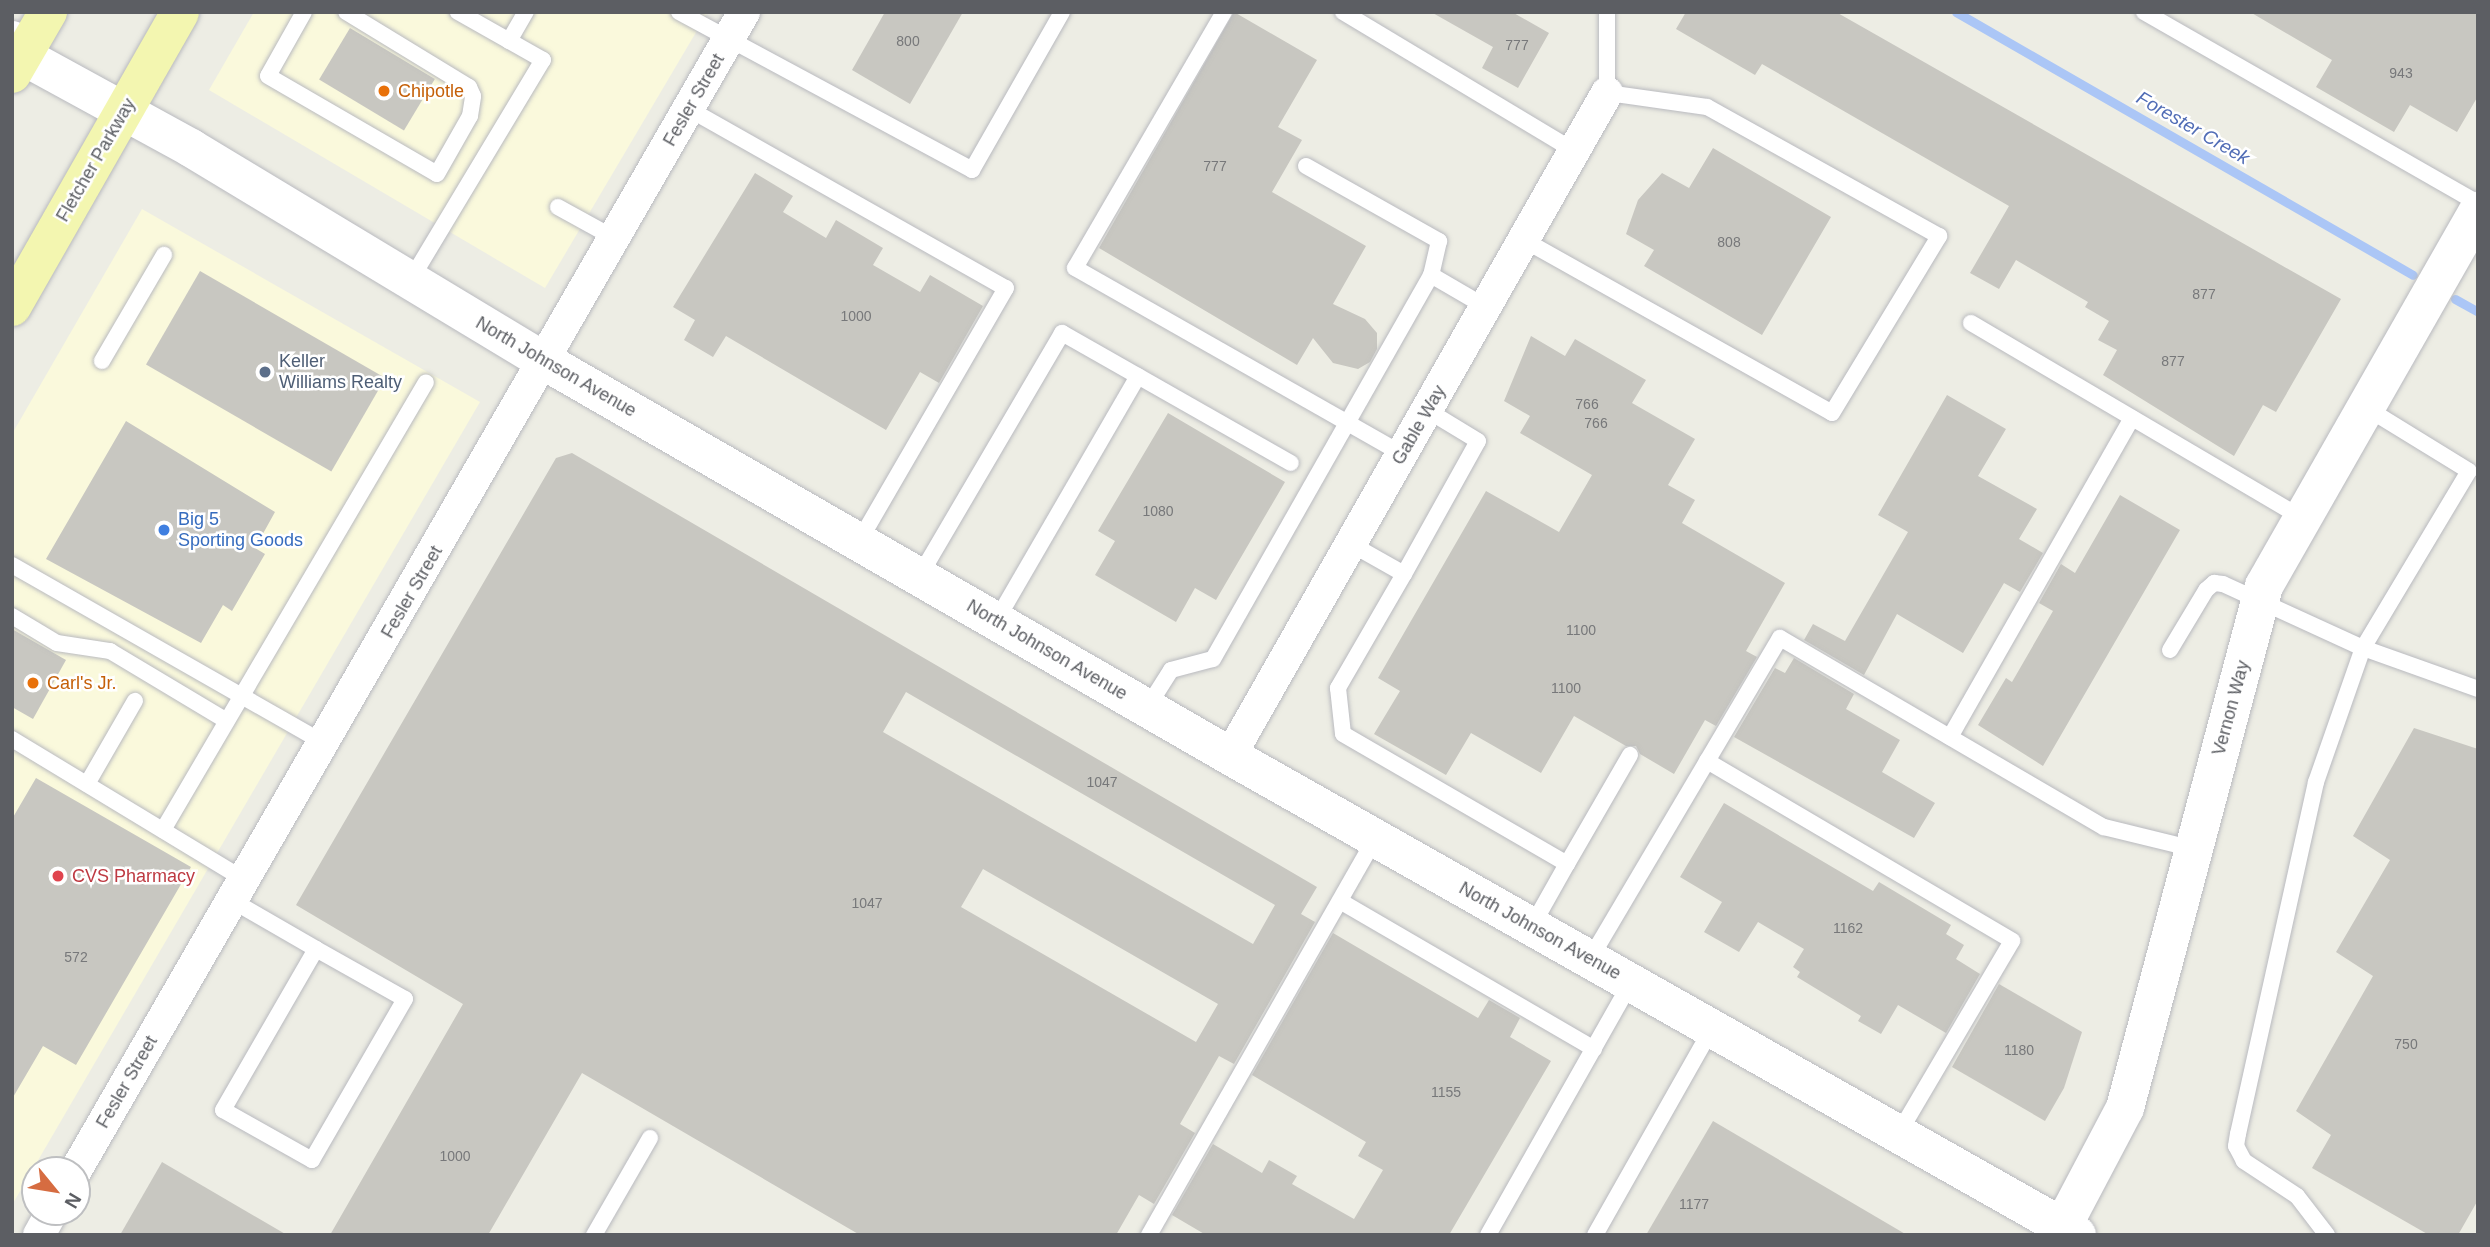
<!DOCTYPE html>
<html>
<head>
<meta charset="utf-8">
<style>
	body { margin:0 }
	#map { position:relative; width:2490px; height:1247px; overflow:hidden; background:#edede4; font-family:Arial,sans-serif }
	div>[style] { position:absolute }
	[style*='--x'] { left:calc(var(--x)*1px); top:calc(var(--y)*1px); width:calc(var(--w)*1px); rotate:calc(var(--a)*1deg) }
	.commercial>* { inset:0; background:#faf9dc }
	.stream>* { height:9px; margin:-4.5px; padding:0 4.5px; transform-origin:4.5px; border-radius:4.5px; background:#abc6f6 }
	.building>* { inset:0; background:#c8c7c1; transform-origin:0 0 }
	.roads { filter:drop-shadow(0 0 2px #b9babf) drop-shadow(0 0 2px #b9babf) }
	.service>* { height:16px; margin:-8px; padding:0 8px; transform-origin:8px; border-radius:8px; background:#fff }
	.minor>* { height:32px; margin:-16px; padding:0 16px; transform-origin:16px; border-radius:16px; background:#fff }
	.tertiary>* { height:38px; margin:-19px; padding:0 19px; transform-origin:19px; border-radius:19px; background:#fff }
	.secondary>* { height:38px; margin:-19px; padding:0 19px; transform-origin:19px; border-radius:19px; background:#fff }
	.primary>* { height:38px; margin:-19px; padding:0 19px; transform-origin:19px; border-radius:19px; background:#f3f6b0 }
	.dots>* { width:19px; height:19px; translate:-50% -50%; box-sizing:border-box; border:4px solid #fff; border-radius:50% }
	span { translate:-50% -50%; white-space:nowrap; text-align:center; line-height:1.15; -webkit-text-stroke:5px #fff; paint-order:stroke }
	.number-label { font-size:14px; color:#77787a }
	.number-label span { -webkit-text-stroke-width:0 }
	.food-label { font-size:18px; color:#c56008 }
	.left { translate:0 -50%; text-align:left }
	.street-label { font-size:18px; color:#5c5e63 }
	.service-label { font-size:18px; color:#4e5e75 }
	.shop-label { font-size:18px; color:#366cbe }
	.health-label { font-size:18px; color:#be3a42 }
	.water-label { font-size:19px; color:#516db6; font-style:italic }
	.frame { position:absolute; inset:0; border:14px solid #5c5e63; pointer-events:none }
	.north { position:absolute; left:21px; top:1156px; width:70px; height:70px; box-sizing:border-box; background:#fff; border:2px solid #bebfc1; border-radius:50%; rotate:120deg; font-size:19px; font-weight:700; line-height:28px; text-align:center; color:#5c5e63 }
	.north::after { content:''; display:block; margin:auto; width:24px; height:32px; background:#d66c41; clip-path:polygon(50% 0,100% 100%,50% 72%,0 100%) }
</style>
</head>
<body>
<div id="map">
	<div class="commercial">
		<i style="clip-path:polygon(254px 12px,708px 12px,545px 288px,209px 90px)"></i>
		<i style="clip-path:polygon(142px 209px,480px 402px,12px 1205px,12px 434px)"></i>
	</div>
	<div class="stream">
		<i style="--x:1956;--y:12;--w:527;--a:29.92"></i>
		<i style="--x:2455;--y:299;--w:26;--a:29"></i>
	</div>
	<div class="building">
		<i style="clip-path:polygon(885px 12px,963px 12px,910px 104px,852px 70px)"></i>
		<i style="clip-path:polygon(1234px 12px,1317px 60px,1278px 127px,1302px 140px,1272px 192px,1366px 246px,1333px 304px,1365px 319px,1377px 333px,1377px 349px,1370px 362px,1358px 369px,1333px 363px,1313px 338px,1297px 365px,1099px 248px)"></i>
		<i style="clip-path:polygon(1431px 12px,1512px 12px,1549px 33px,1518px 88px,1482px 68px,1493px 47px)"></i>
		<i style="clip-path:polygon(1686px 12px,1836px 12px,2341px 299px,2276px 412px,2263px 405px,2234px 456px,2103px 375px,2117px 350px,2098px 340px,2109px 321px,2085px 307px,2088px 302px,2016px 260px,1999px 289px,1970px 273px,2009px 206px,1762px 64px,1755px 75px,1676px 29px)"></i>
		<i style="clip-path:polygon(2250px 12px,2478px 12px,2478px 96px,2457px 132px,2410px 105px,2394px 132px,2316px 87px,2332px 60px)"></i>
		<i style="left:350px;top:28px;width:99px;height:60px;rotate:31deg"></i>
		<i style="clip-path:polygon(1713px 148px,1831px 217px,1762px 335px,1644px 266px,1654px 250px,1626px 234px,1638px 200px,1662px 173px,1689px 188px)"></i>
		<i style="clip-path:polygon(755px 173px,793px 196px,783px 212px,826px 238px,836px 220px,883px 248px,873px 265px,920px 292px,930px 275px,983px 306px,939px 383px,920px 372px,886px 430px,726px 336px,713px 357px,684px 340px,695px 320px,673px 307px)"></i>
		<i style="left:200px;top:271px;width:214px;height:108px;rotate:30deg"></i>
		<i style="clip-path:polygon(1531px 336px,1565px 356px,1575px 339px,1646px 380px,1632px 403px,1695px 439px,1668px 485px,1695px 500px,1682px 523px,1785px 583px,1746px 651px,1757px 657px,1716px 726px,1705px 720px,1674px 774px,1640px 754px,1636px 746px,1626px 746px,1574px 716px,1541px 773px,1471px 733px,1446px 775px,1374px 734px,1400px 691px,1378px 678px,1486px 491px,1559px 532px,1592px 475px,1520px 433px,1530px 416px,1504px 401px)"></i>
		<i style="clip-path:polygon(1947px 395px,2006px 429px,1978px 476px,2037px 509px,2019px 539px,2043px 553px,2020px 592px,2004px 583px,1963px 653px,1897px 614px,1864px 675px,1804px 640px,1813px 624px,1845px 641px,1908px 532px,1878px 515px)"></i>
		<i style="clip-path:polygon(1168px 413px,1285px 482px,1216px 600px,1195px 588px,1176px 622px,1095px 575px,1115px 541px,1098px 531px)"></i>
		<i style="clip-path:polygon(126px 421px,275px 512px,255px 548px,265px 554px,232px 611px,223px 605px,201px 643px,46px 559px)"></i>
		<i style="clip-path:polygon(evenodd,572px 453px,1317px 887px,1301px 914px,1315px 922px,1234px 1064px,1219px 1056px,1180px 1124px,1195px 1133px,1154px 1204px,1139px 1195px,1116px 1235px,860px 1235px,582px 1073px,488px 1235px,330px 1235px,463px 1004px,296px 905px,556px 458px,572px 453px,906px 692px,1275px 905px,1253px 944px,883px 732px,906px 692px,572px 453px,983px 869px,1218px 1004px,1196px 1042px,961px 907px,983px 869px)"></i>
		<i style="clip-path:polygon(2120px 495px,2180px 530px,2043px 766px,1978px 725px,2006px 678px,2012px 682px,2053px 611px,2039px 603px,2061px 564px,2075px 573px)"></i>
		<i style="clip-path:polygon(12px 629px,66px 660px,33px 719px,12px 707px)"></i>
		<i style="clip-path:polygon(1794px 658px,1854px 694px,1846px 709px,1900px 740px,1882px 772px,1935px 803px,1914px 838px,1734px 737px,1775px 668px,1785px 673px)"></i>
		<i style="clip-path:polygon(2414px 728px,2478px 749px,2478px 1200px,2458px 1235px,2429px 1235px,2312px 1168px,2331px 1135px,2296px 1111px,2373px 976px,2336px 952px,2390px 860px,2353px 836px)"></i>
		<i style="clip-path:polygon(36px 778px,191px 867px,76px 1065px,43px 1046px,12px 1099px,12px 819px)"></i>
		<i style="clip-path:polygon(1724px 803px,1873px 891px,1879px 882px,1951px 925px,1946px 934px,1964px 945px,1956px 959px,1980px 974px,1946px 1033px,1898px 1005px,1881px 1034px,1858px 1021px,1861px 1016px,1797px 977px,1800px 972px,1793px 967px,1804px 949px,1758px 922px,1739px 952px,1704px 932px,1722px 902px,1680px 877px)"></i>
		<i style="clip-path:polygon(1333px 933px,1478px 1018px,1489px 1000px,1520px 1018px,1510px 1037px,1551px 1061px,1449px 1235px,1206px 1235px,1172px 1215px,1213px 1144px,1262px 1173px,1269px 1160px,1297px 1176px,1292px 1184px,1354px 1219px,1383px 1170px,1358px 1156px,1366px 1142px,1252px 1075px)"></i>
		<i style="clip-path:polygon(1999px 984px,2082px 1032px,2064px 1088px,2045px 1121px,1952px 1067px)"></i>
		<i style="clip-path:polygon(1713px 1121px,1907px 1235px,1646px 1235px)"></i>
		<i style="clip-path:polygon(162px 1162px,287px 1235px,120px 1235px)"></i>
	</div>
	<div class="roads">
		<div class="service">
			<i style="--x:304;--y:12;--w:73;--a:119.4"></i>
			<i style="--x:268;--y:76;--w:195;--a:30.1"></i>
			<i style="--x:437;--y:174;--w:67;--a:-60.4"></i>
			<i style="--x:470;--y:116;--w:20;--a:-81"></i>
			<i style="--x:473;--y:96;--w:10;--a:-114"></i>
			<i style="--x:469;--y:87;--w:144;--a:-148.6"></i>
			<i style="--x:679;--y:12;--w:333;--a:28.3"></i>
			<i style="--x:972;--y:170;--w:182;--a:-60.3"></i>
			<i style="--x:1224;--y:12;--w:296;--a:120.2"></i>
			<i style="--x:1075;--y:268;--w:376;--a:29.6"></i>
			<i style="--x:1343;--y:12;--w:270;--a:31"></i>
			<i style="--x:2144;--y:12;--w:385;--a:29.8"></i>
			<i style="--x:509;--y:41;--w:34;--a:-60"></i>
			<i style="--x:689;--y:109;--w:364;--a:29.5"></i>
			<i style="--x:1006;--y:288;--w:293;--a:120.1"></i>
			<i style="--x:1306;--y:166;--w:153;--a:29.4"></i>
			<i style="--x:1439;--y:241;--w:35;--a:103"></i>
			<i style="--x:558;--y:207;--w:66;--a:28.9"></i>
			<i style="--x:1524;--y:240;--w:353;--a:29.3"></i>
			<i style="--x:1832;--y:413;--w:207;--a:-58.8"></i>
			<i style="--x:1939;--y:236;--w:265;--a:-150.9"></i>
			<i style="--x:1707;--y:107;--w:101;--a:-172"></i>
			<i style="--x:1607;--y:93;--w:81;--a:-90"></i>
			<i style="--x:410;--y:281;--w:258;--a:-59"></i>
			<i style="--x:543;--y:60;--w:98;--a:-150.5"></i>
			<i style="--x:1971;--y:323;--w:384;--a:30.5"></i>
			<i style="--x:102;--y:361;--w:123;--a:-59.7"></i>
			<i style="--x:1351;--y:544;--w:61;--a:29.5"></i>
			<i style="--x:1404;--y:574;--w:132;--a:120.1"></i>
			<i style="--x:1338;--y:688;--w:46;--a:83.8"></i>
			<i style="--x:1343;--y:734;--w:259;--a:30.1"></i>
			<i style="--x:1567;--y:864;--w:126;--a:-60"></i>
			<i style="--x:12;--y:565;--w:359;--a:29.7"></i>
			<i style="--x:1404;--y:574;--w:152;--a:-60.9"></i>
			<i style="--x:1478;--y:441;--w:60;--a:-148.7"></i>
			<i style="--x:919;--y:577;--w:283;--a:-59.6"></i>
			<i style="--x:1062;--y:333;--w:263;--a:29.6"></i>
			<i style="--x:12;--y:616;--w:52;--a:31"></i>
			<i style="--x:57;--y:643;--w:54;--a:8.6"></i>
			<i style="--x:110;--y:651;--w:136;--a:30.9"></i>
			<i style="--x:996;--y:621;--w:283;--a:-59.9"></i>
			<i style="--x:2170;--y:650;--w:70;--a:-59"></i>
			<i style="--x:2206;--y:590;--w:11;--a:-41"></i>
			<i style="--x:2214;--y:583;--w:9;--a:6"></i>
			<i style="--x:2223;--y:584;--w:154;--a:24.6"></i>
			<i style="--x:2363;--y:648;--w:122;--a:19.6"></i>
			<i style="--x:1147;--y:708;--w:45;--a:-57.7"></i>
			<i style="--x:1171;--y:670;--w:43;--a:-14.7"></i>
			<i style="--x:1213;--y:659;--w:442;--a:-60.4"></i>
			<i style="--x:1431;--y:275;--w:64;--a:30.2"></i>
			<i style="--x:1950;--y:737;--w:367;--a:-60.3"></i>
			<i style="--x:12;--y:739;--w:272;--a:31.2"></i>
			<i style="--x:1707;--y:761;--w:354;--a:30.5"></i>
			<i style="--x:2012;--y:941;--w:223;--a:120.5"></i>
			<i style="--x:87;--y:784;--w:96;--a:-60"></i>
			<i style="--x:163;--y:830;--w:519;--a:-59.58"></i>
			<i style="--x:233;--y:901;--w:96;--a:30"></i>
			<i style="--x:316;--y:949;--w:102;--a:29.3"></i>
			<i style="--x:405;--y:999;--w:186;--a:120"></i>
			<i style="--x:312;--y:1160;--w:102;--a:-150.7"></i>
			<i style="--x:223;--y:1110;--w:186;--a:-60"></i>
			<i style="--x:1340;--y:901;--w:294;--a:30.2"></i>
			<i style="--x:1532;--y:926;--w:71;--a:-60.6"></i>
			<i style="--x:1590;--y:959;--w:373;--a:-59.4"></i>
			<i style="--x:1780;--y:638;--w:375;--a:30.3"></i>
			<i style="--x:2104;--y:827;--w:93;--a:13.7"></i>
			<i style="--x:594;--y:1235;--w:112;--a:-60"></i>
			<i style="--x:1149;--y:1235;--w:457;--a:-60.3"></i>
			<i style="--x:1488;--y:1235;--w:291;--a:-60.5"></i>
			<i style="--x:1595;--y:1235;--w:238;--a:-60.5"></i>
			<i style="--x:2327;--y:1235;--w:49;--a:-127.6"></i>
			<i style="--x:2297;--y:1196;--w:64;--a:-146.6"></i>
			<i style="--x:2244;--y:1161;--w:17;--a:-118"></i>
			<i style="--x:2236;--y:1146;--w:12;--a:-81"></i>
			<i style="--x:2238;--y:1134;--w:361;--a:-77.5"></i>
			<i style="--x:2316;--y:782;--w:142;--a:-70.7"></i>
			<i style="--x:2363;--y:648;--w:206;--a:-59.1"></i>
			<i style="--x:2469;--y:471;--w:122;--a:-148.4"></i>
		</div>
		<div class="minor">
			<i style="--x:1230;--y:756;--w:763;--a:-60.38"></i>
			<i style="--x:76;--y:1170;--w:1337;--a:-60.02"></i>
			<i style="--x:39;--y:1235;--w:26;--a:-61"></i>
		</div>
		<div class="tertiary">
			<i style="--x:2058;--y:1235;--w:144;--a:-62.2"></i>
			<i style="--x:2125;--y:1108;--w:540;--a:-75.09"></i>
			<i style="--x:2264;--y:586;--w:432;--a:-60.3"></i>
		</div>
		<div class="secondary">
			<i style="--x:12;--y:40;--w:19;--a:55"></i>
			<i style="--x:23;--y:56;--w:192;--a:28.7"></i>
			<i style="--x:191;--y:148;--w:415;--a:31.1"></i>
			<i style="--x:546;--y:362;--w:789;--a:29.94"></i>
			<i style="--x:1230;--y:756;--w:973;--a:29.49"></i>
		</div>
		<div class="primary">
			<i style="--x:12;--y:74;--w:72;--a:-59.9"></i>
			<i style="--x:12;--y:307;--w:339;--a:-60.3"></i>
		</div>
	</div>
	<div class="dots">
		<i style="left:384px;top:91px;background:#e8710a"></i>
		<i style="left:265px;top:372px;background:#5c6f8a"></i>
		<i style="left:164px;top:530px;background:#3f7fe0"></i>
		<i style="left:33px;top:683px;background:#e8710a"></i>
		<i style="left:58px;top:876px;background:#e0444e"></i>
	</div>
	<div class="number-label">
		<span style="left:908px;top:41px">800</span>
		<span style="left:1517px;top:45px">777</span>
		<span style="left:2401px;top:73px">943</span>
		<span style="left:1215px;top:166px">777</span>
		<span style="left:1729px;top:242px">808</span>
		<span style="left:2204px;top:294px">877</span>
		<span style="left:856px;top:316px">1000</span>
		<span style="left:2173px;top:361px">877</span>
		<span style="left:1587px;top:404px">766</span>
		<span style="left:1596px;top:423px">766</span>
		<span style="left:1158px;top:511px">1080</span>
		<span style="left:1581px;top:630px">1100</span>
		<span style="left:1566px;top:688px">1100</span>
		<span style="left:1102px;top:782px">1047</span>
		<span style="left:867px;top:903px">1047</span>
		<span style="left:1848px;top:928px">1162</span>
		<span style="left:76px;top:957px">572</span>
		<span style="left:2406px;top:1044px">750</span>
		<span style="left:2019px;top:1050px">1180</span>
		<span style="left:1446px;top:1092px">1155</span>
		<span style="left:455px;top:1156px">1000</span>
		<span style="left:1694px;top:1204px">1177</span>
	</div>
	<div class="food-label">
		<span class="left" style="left:398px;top:91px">Chipotle</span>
		<span class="left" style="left:47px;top:683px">Carl's Jr.</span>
	</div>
	<div class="street-label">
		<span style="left:694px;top:100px;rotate:-60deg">Fesler Street</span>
		<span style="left:96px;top:160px;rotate:-60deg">Fletcher Parkway</span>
		<span style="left:556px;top:367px;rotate:30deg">North Johnson Avenue</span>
		<span style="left:1419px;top:425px;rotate:-60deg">Gable Way</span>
		<span style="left:412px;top:592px;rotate:-60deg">Fesler Street</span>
		<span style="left:1047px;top:650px;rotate:30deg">North Johnson Avenue</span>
		<span style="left:2231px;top:708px;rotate:-75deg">Vernon Way</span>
		<span style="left:1540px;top:931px;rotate:29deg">North Johnson Avenue</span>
		<span style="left:127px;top:1082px;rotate:-60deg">Fesler Street</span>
	</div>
	<div class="service-label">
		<span class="left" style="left:279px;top:372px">Keller<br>Williams Realty</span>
	</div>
	<div class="shop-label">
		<span class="left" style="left:178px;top:530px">Big 5<br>Sporting Goods</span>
	</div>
	<div class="health-label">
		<span class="left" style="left:72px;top:876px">CVS Pharmacy</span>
	</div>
	<div class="water-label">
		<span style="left:2193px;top:128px;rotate:30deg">Forester Creek</span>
	</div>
	<div class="frame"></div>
	<div class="north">N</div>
</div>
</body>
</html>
